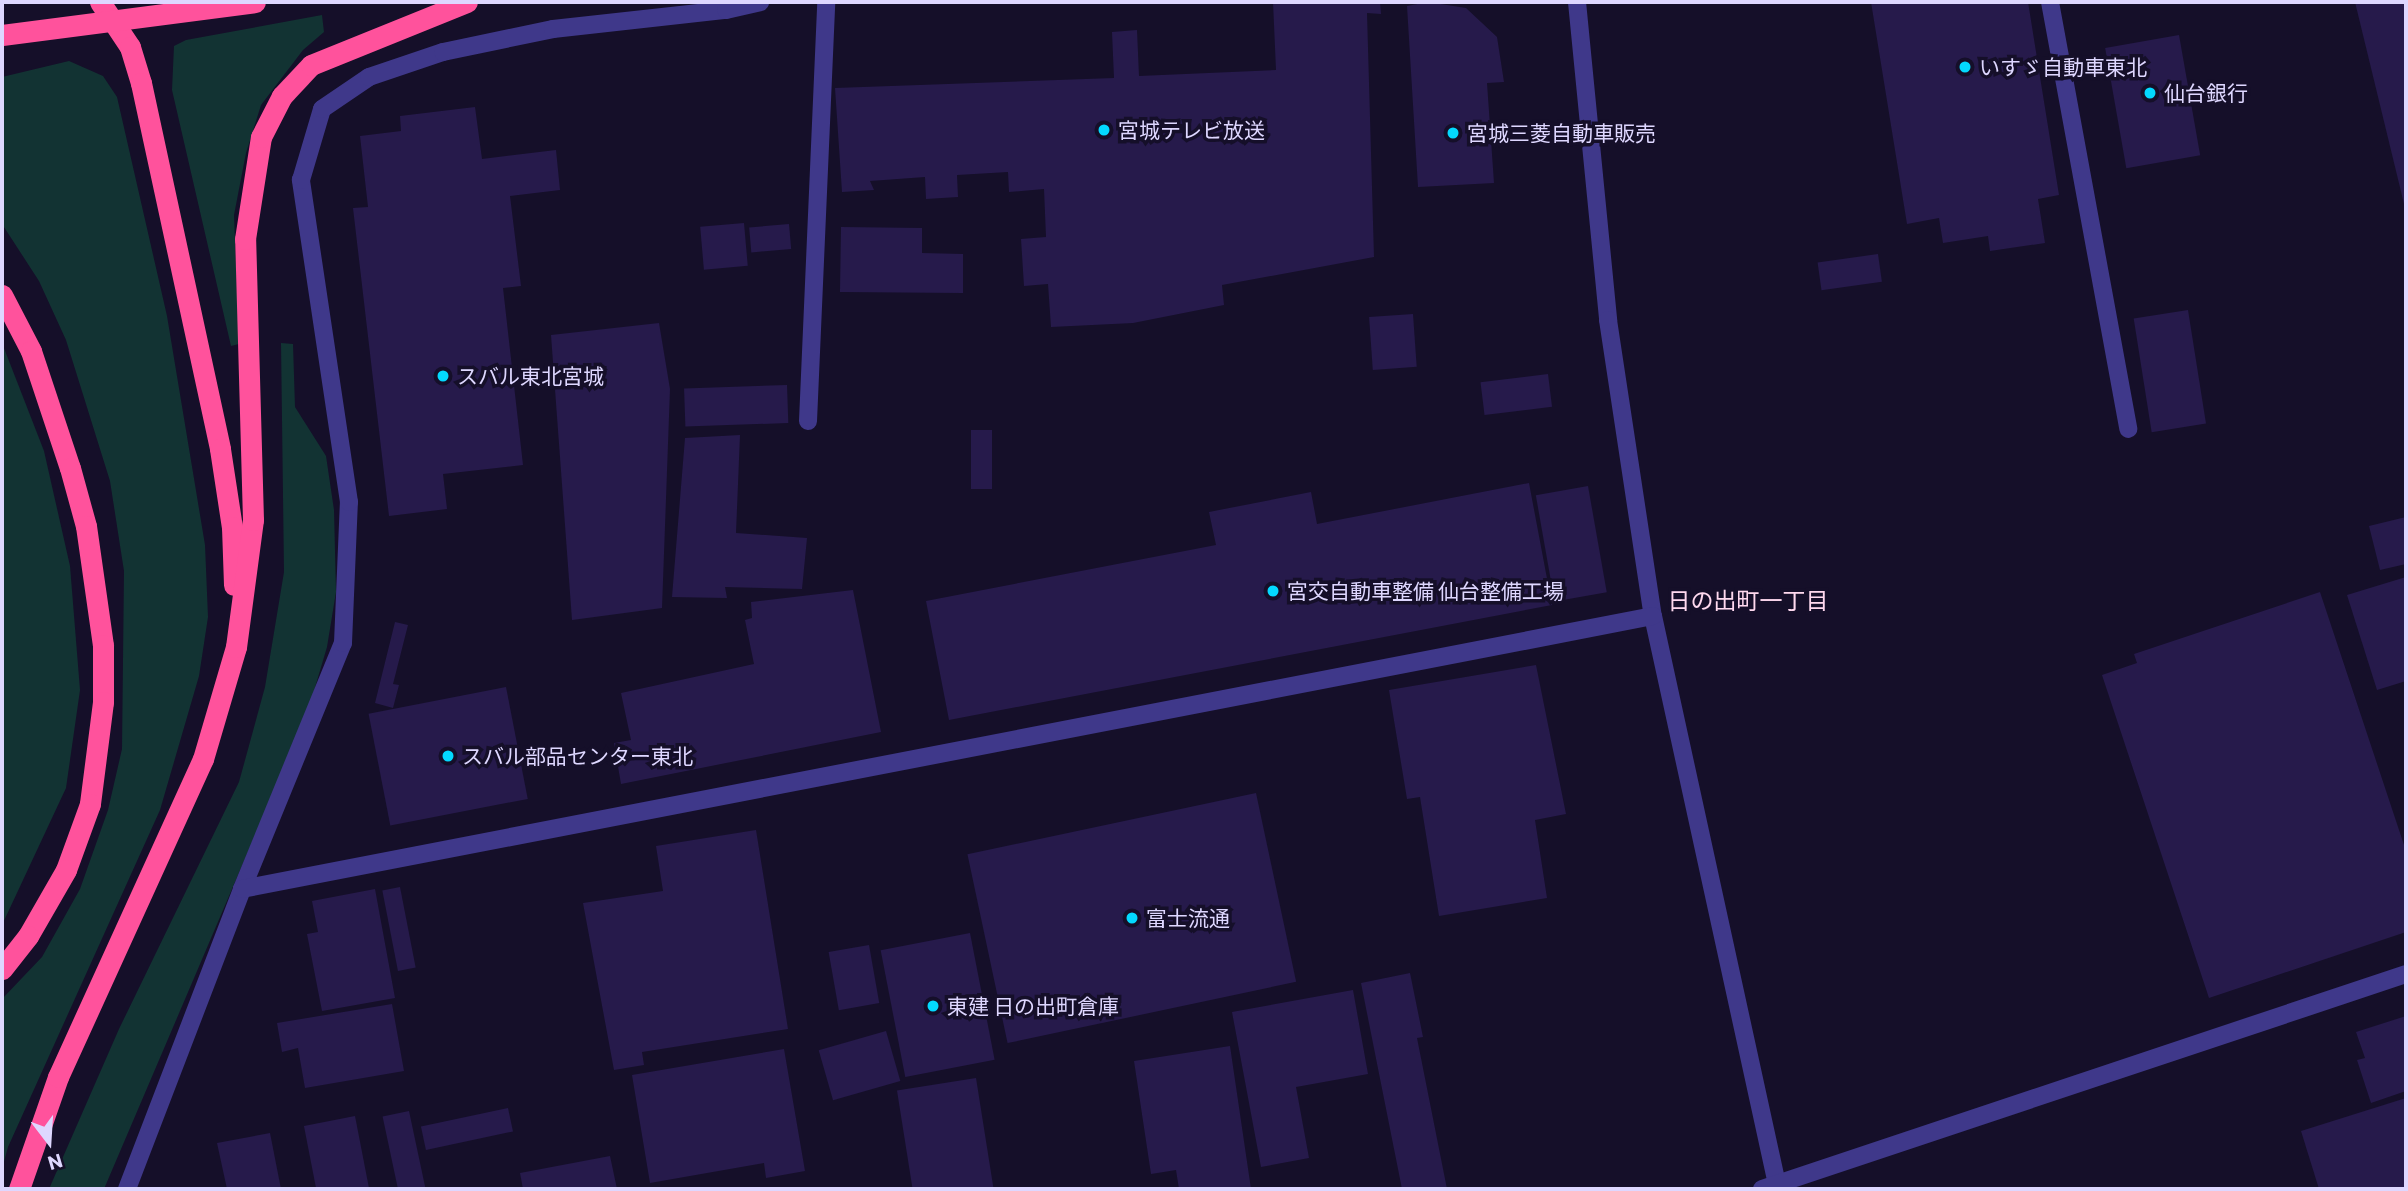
<!DOCTYPE html>
<html>
<head>
<meta charset="utf-8">
<style>
	body { margin:0 }
	#map { position:relative; width:2408px; height:1191px; overflow:hidden; background:#150f29; font-family:Commissioner,"Noto Sans JP",sans-serif }
	div>[style] { position:absolute }
	[style*='--x'] { left:calc(var(--x)*1px); top:calc(var(--y)*1px); width:calc(var(--w)*1px); rotate:calc(var(--a)*1deg) }
	.green>* { inset:0; background:#123333 }
	.building>* { inset:0; background:#261a4b; transform-origin:0 0 }
	.minor>* { height:18px; margin:-9px; padding:0 9px; transform-origin:9px; border-radius:9px; background:#3f388a }
	.highway>* { height:21px; margin:-10.5px; padding:0 10.5px; transform-origin:10.5px; border-radius:10.5px; background:#ff529c }
	.dots>* { width:19px; height:19px; translate:-50% -50%; box-sizing:border-box; border:4px solid #150f29; border-radius:50% }
	span { translate:-50% -50%; white-space:nowrap; text-align:center; line-height:1.15; -webkit-text-stroke:7px #150f29; paint-order:stroke }
	.poi-label { font-size:21px; color:#ded7ff }
	.left { translate:0 -50%; text-align:left }
	.neighbourhood-label { font-size:23px; color:#ffd9ef }
	.frame { position:absolute; inset:0; border:4px solid #ded7ff; pointer-events:none }
	.north { position:absolute; left:14px; top:1107px; width:70px; height:70px; -webkit-text-stroke:5px #150f29; paint-order:stroke; rotate:163deg; font-size:19px; font-weight:700; line-height:28px; text-align:center; color:#ded7ff }
	.north::after { content:''; display:block; margin:auto; width:24px; height:32px; background:#ded7ff; clip-path:polygon(50% 0,100% 100%,50% 72%,0 100%) }
</style>
</head>
<body>
<div id="map">
	<div class="green">
		<i style="clip-path:polygon(322px 15px,324px 32px,303px 50px,261px 105px,246px 153px,234px 215px,239px 344px,231px 346px,172px 90px,174px 46px,186px 40px)"></i>
		<i style="clip-path:polygon(69px 61px,103px 76px,117px 97px,167px 316px,205px 545px,208px 617px,199px 676px,160px 810px,8px 1147px,2px 1169px,2px 999px,42px 957px,80px 889px,108px 810px,122px 749px,124px 571px,110px 481px,66px 340px,39px 281px,2px 224px,2px 77px)"></i>
		<i style="clip-path:polygon(2px 343px,44px 451px,70px 566px,80px 690px,66px 788px,2px 925px)"></i>
		<i style="clip-path:polygon(281px 343px,293px 344px,295px 407px,326px 456px,334px 510px,336px 592px,327px 647px,308px 711px,104px 1189px,49px 1189px,119px 1029px,239px 782px,265px 687px,284px 572px)"></i>
	</div>
	<div class="building">
		<i style="clip-path:polygon(1273px 2px,1380px 2px,1381px 14px,1367px 13px,1374px 257px,1222px 285px,1224px 305px,1133px 323px,1051px 327px,1048px 284px,1024px 286px,1021px 239px,1046px 237px,1044px 189px,1009px 192px,1008px 172px,957px 175px,958px 197px,926px 199px,925px 177px,870px 181px,874px 190px,842px 192px,835px 88px,1114px 78px,1112px 32px,1137px 30px,1139px 76px,1276px 70px)"></i>
		<i style="clip-path:polygon(1428px 2px,1466px 8px,1497px 37px,1504px 82px,1487px 83px,1494px 183px,1418px 187px,1407px 6px)"></i>
		<i style="clip-path:polygon(1871px 2px,2028px 2px,2059px 195px,2038px 199px,2045px 243px,1990px 251px,1988px 236px,1943px 243px,1939px 218px,1907px 224px)"></i>
		<i style="clip-path:polygon(2355px 2px,2406px 2px,2406px 208px,2405px 208px)"></i>
		<i style="left:2179px;top:35px;width:122px;height:75px;rotate:80deg"></i>
		<i style="clip-path:polygon(475px 107px,482px 159px,556px 150px,560px 190px,510px 196px,521px 286px,503px 288px,523px 465px,443px 474px,447px 509px,389px 516px,353px 208px,368px 207px,360px 136px,401px 131px,400px 116px)"></i>
		<i style="left:744px;top:223px;width:43px;height:44px;rotate:85deg"></i>
		<i style="left:789px;top:224px;width:25px;height:40px;rotate:85deg"></i>
		<i style="clip-path:polygon(841px 227px,922px 228px,922px 253px,963px 254px,963px 293px,840px 292px)"></i>
		<i style="left:1878px;top:254px;width:28px;height:61px;rotate:82deg"></i>
		<i style="left:2188px;top:310px;width:115px;height:55px;rotate:81deg"></i>
		<i style="left:1413px;top:314px;width:53px;height:44px;rotate:86deg"></i>
		<i style="clip-path:polygon(659px 323px,670px 389px,662px 608px,572px 620px,551px 335px)"></i>
		<i style="left:1548px;top:374px;width:33px;height:68px;rotate:83deg"></i>
		<i style="left:787px;top:385px;width:38px;height:103px;rotate:88deg"></i>
		<i style="left:971px;top:430px;width:21px;height:59px"></i>
		<i style="clip-path:polygon(740px 435px,736px 533px,807px 538px,802px 589px,725px 587px,727px 598px,672px 597px,685px 438px)"></i>
		<i style="clip-path:polygon(1529px 483px,1552px 605px,949px 720px,926px 601px,1216px 545px,1209px 512px,1311px 492px,1317px 524px)"></i>
		<i style="left:1588px;top:486px;width:108px;height:53px;rotate:80deg"></i>
		<i style="clip-path:polygon(2406px 517px,2406px 564px,2380px 570px,2369px 526px)"></i>
		<i style="clip-path:polygon(2406px 577px,2406px 681px,2377px 690px,2347px 595px)"></i>
		<i style="clip-path:polygon(853px 590px,881px 732px,621px 784px,614px 743px,631px 740px,621px 693px,754px 664px,745px 620px,752px 618px,751px 602px)"></i>
		<i style="clip-path:polygon(2320px 592px,2406px 851px,2406px 932px,2209px 998px,2102px 675px,2137px 663px,2134px 654px)"></i>
		<i style="clip-path:polygon(395px 622px,408px 625px,393px 684px,399px 685px,393px 708px,375px 703px)"></i>
		<i style="clip-path:polygon(1536px 665px,1566px 814px,1535px 820px,1547px 898px,1439px 916px,1420px 797px,1407px 799px,1389px 690px)"></i>
		<i style="left:506px;top:687px;width:114px;height:140px;rotate:79deg"></i>
		<i style="left:1256px;top:793px;width:193px;height:295px;rotate:78deg"></i>
		<i style="clip-path:polygon(756px 830px,788px 1029px,642px 1052px,644px 1065px,614px 1070px,583px 903px,663px 891px,656px 846px)"></i>
		<i style="left:400px;top:887px;width:82px;height:18px;rotate:79deg"></i>
		<i style="clip-path:polygon(375px 889px,395px 998px,322px 1011px,307px 934px,318px 932px,312px 901px)"></i>
		<i style="left:970px;top:933px;width:129px;height:91px;rotate:79deg"></i>
		<i style="left:869px;top:945px;width:59px;height:41px;rotate:80deg"></i>
		<i style="clip-path:polygon(1410px 973px,1423px 1037px,1417px 1038px,1447px 1189px,1402px 1189px,1361px 983px)"></i>
		<i style="clip-path:polygon(1353px 990px,1368px 1074px,1296px 1087px,1309px 1158px,1261px 1167px,1232px 1012px)"></i>
		<i style="clip-path:polygon(392px 1004px,404px 1071px,305px 1088px,298px 1048px,282px 1052px,277px 1023px)"></i>
		<i style="clip-path:polygon(2406px 1016px,2406px 1091px,2371px 1103px,2357px 1060px,2365px 1058px,2356px 1032px)"></i>
		<i style="left:886px;top:1031px;width:52px;height:70px;rotate:74deg"></i>
		<i style="clip-path:polygon(1230px 1046px,1251px 1189px,1179px 1189px,1176px 1170px,1151px 1174px,1134px 1061px)"></i>
		<i style="clip-path:polygon(784px 1049px,805px 1171px,766px 1178px,764px 1163px,650px 1183px,632px 1075px)"></i>
		<i style="left:976px;top:1078px;width:112px;height:80px;rotate:81deg"></i>
		<i style="clip-path:polygon(2406px 1098px,2406px 1189px,2319px 1189px,2301px 1131px)"></i>
		<i style="left:508px;top:1108px;width:24px;height:89px;rotate:78deg"></i>
		<i style="left:409px;top:1111px;width:80px;height:27px;rotate:78deg"></i>
		<i style="left:355px;top:1116px;width:74px;height:52px;rotate:79deg"></i>
		<i style="clip-path:polygon(270px 1133px,281px 1189px,227px 1189px,217px 1143px)"></i>
		<i style="clip-path:polygon(610px 1156px,617px 1189px,523px 1189px,520px 1173px)"></i>
	</div>
	<div class="minor">
		<i style="--x:1577;--y:2;--w:320;--a:84.4"></i>
		<i style="--x:1608;--y:320;--w:299;--a:81.4"></i>
		<i style="--x:1653;--y:616;--w:586;--a:77.69"></i>
		<i style="--x:2050;--y:2;--w:434;--a:79.6"></i>
		<i style="--x:808;--y:421;--w:419;--a:-87.5"></i>
		<i style="--x:242;--y:889;--w:266;--a:-67.7"></i>
		<i style="--x:343;--y:643;--w:141;--a:-87.6"></i>
		<i style="--x:349;--y:502;--w:326;--a:-98.5"></i>
		<i style="--x:301;--y:180;--w:74;--a:-73.5"></i>
		<i style="--x:322;--y:109;--w:57;--a:-34.2"></i>
		<i style="--x:369;--y:77;--w:78;--a:-18.7"></i>
		<i style="--x:443;--y:52;--w:112;--a:-11.8"></i>
		<i style="--x:553;--y:29;--w:174;--a:-6.3"></i>
		<i style="--x:726;--y:10;--w:35;--a:-13"></i>
		<i style="--x:127;--y:1189;--w:321;--a:-69"></i>
		<i style="--x:242;--y:889;--w:1437;--a:-10.95"></i>
		<i style="--x:1762;--y:1189;--w:679;--a:-18.46"></i>
	</div>
	<div class="highway">
		<i style="--x:100;--y:2;--w:54;--a:56.3"></i>
		<i style="--x:130;--y:47;--w:38;--a:73"></i>
		<i style="--x:141;--y:83;--w:374;--a:77.8"></i>
		<i style="--x:220;--y:449;--w:79;--a:81.3"></i>
		<i style="--x:232;--y:527;--w:58;--a:88"></i>
		<i style="--x:2;--y:35;--w:255;--a:-7.4"></i>
		<i style="--x:2;--y:295;--w:63;--a:62.6"></i>
		<i style="--x:31;--y:351;--w:123;--a:71.6"></i>
		<i style="--x:70;--y:468;--w:60;--a:74.6"></i>
		<i style="--x:86;--y:526;--w:120;--a:81.9"></i>
		<i style="--x:103;--y:645;--w:57;--a:90"></i>
		<i style="--x:103;--y:702;--w:103;--a:97.3"></i>
		<i style="--x:90;--y:804;--w:70;--a:110"></i>
		<i style="--x:66;--y:870;--w:76;--a:119.9"></i>
		<i style="--x:28;--y:936;--w:42;--a:128.2"></i>
		<i style="--x:19;--y:1189;--w:119;--a:-70.8"></i>
		<i style="--x:58;--y:1077;--w:349;--a:-65.5"></i>
		<i style="--x:203;--y:759;--w:117;--a:-73.6"></i>
		<i style="--x:236;--y:647;--w:128;--a:-82.4"></i>
		<i style="--x:253;--y:520;--w:281;--a:-91.6"></i>
		<i style="--x:245;--y:239;--w:103;--a:-81.1"></i>
		<i style="--x:261;--y:137;--w:46;--a:-62.9"></i>
		<i style="--x:282;--y:96;--w:42;--a:-46.9"></i>
		<i style="--x:311;--y:65;--w:168;--a:-22"></i>
	</div>
	<div class="dots">
		<i style="left:1965px;top:67px;background:#03d9ff"></i>
		<i style="left:2150px;top:93px;background:#03d9ff"></i>
		<i style="left:1104px;top:130px;background:#03d9ff"></i>
		<i style="left:1453px;top:133px;background:#03d9ff"></i>
		<i style="left:443px;top:376px;background:#03d9ff"></i>
		<i style="left:1273px;top:591px;background:#03d9ff"></i>
		<i style="left:448px;top:756px;background:#03d9ff"></i>
		<i style="left:1132px;top:918px;background:#03d9ff"></i>
		<i style="left:933px;top:1006px;background:#03d9ff"></i>
	</div>
	<div class="poi-label">
		<span class="left" style="left:1979px;top:67px">いすゞ自動車東北</span>
		<span class="left" style="left:2164px;top:93px">仙台銀行</span>
		<span class="left" style="left:1118px;top:130px">宮城テレビ放送</span>
		<span class="left" style="left:1467px;top:133px">宮城三菱自動車販売</span>
		<span class="left" style="left:457px;top:376px">スバル東北宮城</span>
		<span class="left" style="left:1287px;top:591px">宮交自動車整備 仙台整備工場</span>
		<span class="left" style="left:462px;top:756px">スバル部品センター東北</span>
		<span class="left" style="left:1146px;top:918px">富士流通</span>
		<span class="left" style="left:947px;top:1006px">東建 日の出町倉庫</span>
	</div>
	<div class="neighbourhood-label">
		<span style="left:1748px;top:600px">日の出町一丁目</span>
	</div>
	<div class="frame"></div>
	<div class="north">N</div>
</div>
</body>
</html>
